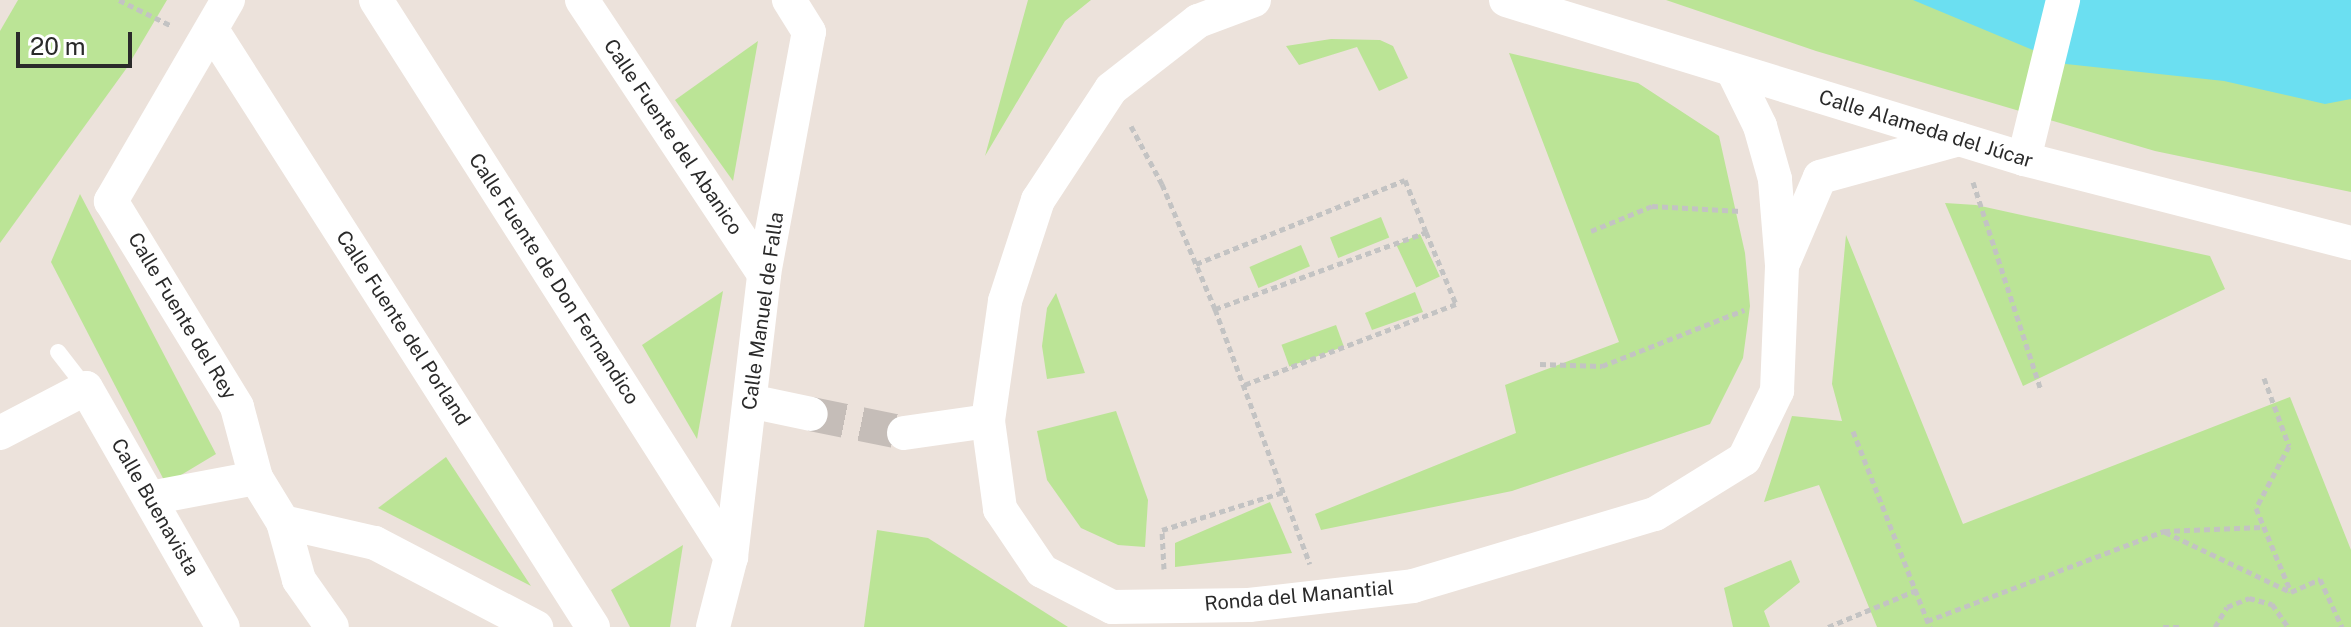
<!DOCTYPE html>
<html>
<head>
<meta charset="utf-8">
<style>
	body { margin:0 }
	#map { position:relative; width:2351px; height:627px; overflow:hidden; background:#ece2db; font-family:"Public Sans",sans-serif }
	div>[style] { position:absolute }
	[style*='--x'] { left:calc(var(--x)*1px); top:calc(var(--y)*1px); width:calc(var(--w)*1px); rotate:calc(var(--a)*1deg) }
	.green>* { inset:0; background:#bbe496; transform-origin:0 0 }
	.water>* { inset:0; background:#6bdff1 }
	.street-tunnel>* { height:34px; margin-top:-17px; transform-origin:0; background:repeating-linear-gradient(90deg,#c5bdb8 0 34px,transparent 0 51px) }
	.path>* { height:5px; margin-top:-2.5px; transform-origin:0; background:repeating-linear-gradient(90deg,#c3c3c3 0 6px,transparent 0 10px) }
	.lane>* { height:16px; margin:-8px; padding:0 8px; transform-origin:8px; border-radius:8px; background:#fff }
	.street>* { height:34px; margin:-17px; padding:0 17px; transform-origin:17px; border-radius:17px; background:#fff }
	span { translate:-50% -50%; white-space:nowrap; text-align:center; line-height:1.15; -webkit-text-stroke:6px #fff; paint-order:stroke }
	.street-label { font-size:20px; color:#2a2a2a }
	.scale { position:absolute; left:16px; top:32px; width:116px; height:36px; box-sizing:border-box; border:4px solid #2a2a2a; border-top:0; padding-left:10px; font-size:24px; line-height:28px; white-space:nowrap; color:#2a2a2a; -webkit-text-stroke:6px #fff; paint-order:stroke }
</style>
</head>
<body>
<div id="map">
	<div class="green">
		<i style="clip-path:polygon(18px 0,167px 0,126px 69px,0 243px,0 31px)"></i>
		<i style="clip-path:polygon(1028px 0,1091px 0,1065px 21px,985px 156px)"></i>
		<i style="clip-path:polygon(1666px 0,2351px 0,2351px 192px,2155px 151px,1816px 51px)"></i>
		<i style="clip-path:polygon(1331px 39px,1380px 40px,1393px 46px,1408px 78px,1379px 91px,1357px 47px,1299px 65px,1286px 46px)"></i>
		<i style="clip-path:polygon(758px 41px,733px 181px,675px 100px)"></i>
		<i style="clip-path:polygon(1509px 53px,1638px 83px,1719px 136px,1745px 253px,1750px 306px,1743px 358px,1710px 424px,1512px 491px,1321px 530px,1315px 514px,1516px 433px,1505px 385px,1619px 342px)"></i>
		<i style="clip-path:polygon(80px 194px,216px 454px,166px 484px,51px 262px)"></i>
		<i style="clip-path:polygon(1945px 203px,1976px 205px,2210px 256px,2225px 289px,2023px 386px)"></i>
		<i style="left:1381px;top:217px;width:22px;height:55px;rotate:68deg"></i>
		<i style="left:1420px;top:234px;width:47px;height:26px;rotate:65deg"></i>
		<i style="clip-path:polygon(1846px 235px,1963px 524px,2290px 397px,2351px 550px,2351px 627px,1877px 627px,1819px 485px,1764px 502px,1792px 416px,1842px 421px,1832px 384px)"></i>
		<i style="left:1301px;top:245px;width:23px;height:56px;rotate:67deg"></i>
		<i style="clip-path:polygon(723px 291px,697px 439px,642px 345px)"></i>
		<i style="clip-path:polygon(1415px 292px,1423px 312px,1372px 330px,1365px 313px)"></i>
		<i style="clip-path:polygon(1056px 293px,1085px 373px,1047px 379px,1042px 346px,1047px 308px)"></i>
		<i style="left:1336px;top:325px;width:23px;height:58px;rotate:70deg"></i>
		<i style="clip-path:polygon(1116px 411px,1148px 500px,1145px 547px,1118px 545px,1081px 528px,1047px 480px,1037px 431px)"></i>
		<i style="clip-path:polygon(446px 457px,531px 586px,378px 508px)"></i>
		<i style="clip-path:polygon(1270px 502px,1292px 553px,1175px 567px,1175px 543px)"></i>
		<i style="clip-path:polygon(877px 530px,928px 538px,1068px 627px,864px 627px)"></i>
		<i style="clip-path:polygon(683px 545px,670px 627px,630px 627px,611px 590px)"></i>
		<i style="clip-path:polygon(1791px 560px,1800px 582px,1764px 611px,1770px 627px,1733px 627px,1724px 588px)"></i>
	</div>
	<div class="water">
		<i style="clip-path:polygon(1913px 0,2351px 0,2351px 99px,2325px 104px,2224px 81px,2066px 64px)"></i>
	</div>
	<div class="street-tunnel">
		<i style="--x:811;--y:414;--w:95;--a:11.5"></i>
	</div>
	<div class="path">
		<i style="--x:119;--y:0;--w:59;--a:26.1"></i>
		<i style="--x:1131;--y:126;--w:66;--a:61.9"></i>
		<i style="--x:1162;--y:184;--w:136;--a:67"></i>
		<i style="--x:1215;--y:309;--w:272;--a:69.6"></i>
		<i style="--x:1973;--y:182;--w:219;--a:71.9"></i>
		<i style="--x:1591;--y:231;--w:66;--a:-22.3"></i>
		<i style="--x:1652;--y:206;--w:89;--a:3.2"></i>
		<i style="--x:1196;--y:264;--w:225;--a:-21.9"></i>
		<i style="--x:1405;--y:180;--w:56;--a:68"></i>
		<i style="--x:1215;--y:309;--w:225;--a:-20"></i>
		<i style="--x:1426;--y:232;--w:78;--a:67.4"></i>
		<i style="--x:1456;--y:304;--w:227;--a:159.1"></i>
		<i style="--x:1540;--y:364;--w:62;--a:1.8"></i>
		<i style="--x:1602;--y:366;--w:153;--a:-21.5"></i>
		<i style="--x:2264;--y:378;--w:72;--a:69.8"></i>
		<i style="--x:2289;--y:446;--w:70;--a:118"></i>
		<i style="--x:2256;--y:508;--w:91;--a:67.4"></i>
		<i style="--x:1853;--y:431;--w:211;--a:68.6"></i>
		<i style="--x:2165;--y:532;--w:140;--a:25.5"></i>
		<i style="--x:2291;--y:592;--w:32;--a:-24"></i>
		<i style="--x:2320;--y:579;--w:53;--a:65.4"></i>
		<i style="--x:1164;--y:569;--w:39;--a:-93"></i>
		<i style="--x:1162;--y:530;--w:127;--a:-17.4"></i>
		<i style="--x:1927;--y:621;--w:254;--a:-20.8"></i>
		<i style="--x:2164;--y:531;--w:99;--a:-2.3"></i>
		<i style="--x:1828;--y:627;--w:96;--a:-22.6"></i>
		<i style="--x:2163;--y:627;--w:17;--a:0"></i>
		<i style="--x:2215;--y:627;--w:23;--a:-59"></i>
		<i style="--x:2227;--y:607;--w:24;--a:-22"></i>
		<i style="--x:2249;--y:598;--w:24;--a:15"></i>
		<i style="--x:2272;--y:604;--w:28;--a:55"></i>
	</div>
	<div class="lane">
		<i style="--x:58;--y:352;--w:46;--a:52.1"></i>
	</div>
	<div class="street">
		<i style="--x:228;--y:0;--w:233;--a:120.2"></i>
		<i style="--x:111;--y:201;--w:241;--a:58.5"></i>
		<i style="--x:237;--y:407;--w:73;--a:75"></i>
		<i style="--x:256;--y:478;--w:52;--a:58.5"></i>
		<i style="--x:283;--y:522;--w:60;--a:74.6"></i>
		<i style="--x:299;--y:580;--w:57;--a:54.9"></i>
		<i style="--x:376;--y:0;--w:661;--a:57.49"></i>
		<i style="--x:582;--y:0;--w:329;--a:56.4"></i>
		<i style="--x:1254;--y:0;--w:60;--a:159.4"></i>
		<i style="--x:1198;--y:21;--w:110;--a:142"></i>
		<i style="--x:1111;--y:89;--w:133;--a:123.3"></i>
		<i style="--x:1038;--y:200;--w:106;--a:108.1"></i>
		<i style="--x:1005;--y:301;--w:121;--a:98.1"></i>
		<i style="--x:988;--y:421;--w:89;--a:82.2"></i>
		<i style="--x:1000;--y:509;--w:75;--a:55.9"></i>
		<i style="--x:1042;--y:571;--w:79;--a:27.2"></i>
		<i style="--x:1112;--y:607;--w:137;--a:-0.8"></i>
		<i style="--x:1249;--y:605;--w:165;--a:-6.6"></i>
		<i style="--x:1413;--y:586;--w:252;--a:-16.6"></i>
		<i style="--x:1655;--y:514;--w:105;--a:-31.7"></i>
		<i style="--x:1744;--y:459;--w:76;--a:-64.1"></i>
		<i style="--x:1777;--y:391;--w:126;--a:-87.7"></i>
		<i style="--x:1782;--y:265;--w:86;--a:-94.7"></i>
		<i style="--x:1775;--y:179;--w:55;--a:-105.8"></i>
		<i style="--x:1760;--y:126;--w:61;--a:-116.1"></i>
		<i style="--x:1506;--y:0;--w:542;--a:17.06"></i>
		<i style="--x:2024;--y:159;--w:338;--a:14.4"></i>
		<i style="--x:212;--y:30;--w:708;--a:57.45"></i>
		<i style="--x:2024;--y:159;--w:164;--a:-76.2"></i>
		<i style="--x:1784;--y:261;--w:91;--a:-66.8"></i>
		<i style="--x:1820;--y:177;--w:144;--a:-15.3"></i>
		<i style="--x:750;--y:401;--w:62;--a:12"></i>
		<i style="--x:0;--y:433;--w:97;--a:-27.6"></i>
		<i style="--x:86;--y:388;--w:275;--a:60.2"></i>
		<i style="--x:904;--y:433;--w:85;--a:-8.1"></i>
		<i style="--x:150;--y:498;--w:108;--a:-10.7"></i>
		<i style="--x:283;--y:522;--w:94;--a:12.9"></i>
		<i style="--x:375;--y:543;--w:182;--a:27.6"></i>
		<i style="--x:713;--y:627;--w:72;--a:-75.6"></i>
		<i style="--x:731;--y:557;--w:285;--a:-83.3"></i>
		<i style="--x:764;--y:274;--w:246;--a:-79.5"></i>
		<i style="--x:809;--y:32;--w:38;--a:-122"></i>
	</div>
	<div class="street-label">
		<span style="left:1926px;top:129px;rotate:17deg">Calle Alameda del Júcar</span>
		<span style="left:673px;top:137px;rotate:56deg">Calle Fuente del Abanico</span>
		<span style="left:554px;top:279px;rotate:57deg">Calle Fuente de Don Fernandico</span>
		<span style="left:763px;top:311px;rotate:-82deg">Calle Manuel de Falla</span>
		<span style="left:182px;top:316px;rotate:59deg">Calle Fuente del Rey</span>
		<span style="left:403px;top:328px;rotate:57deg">Calle Fuente del Porland</span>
		<span style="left:155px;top:507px;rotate:60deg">Calle Buenavista</span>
		<span style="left:1299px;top:596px;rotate:-5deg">Ronda del Manantial</span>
	</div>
	<div class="scale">20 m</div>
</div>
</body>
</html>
